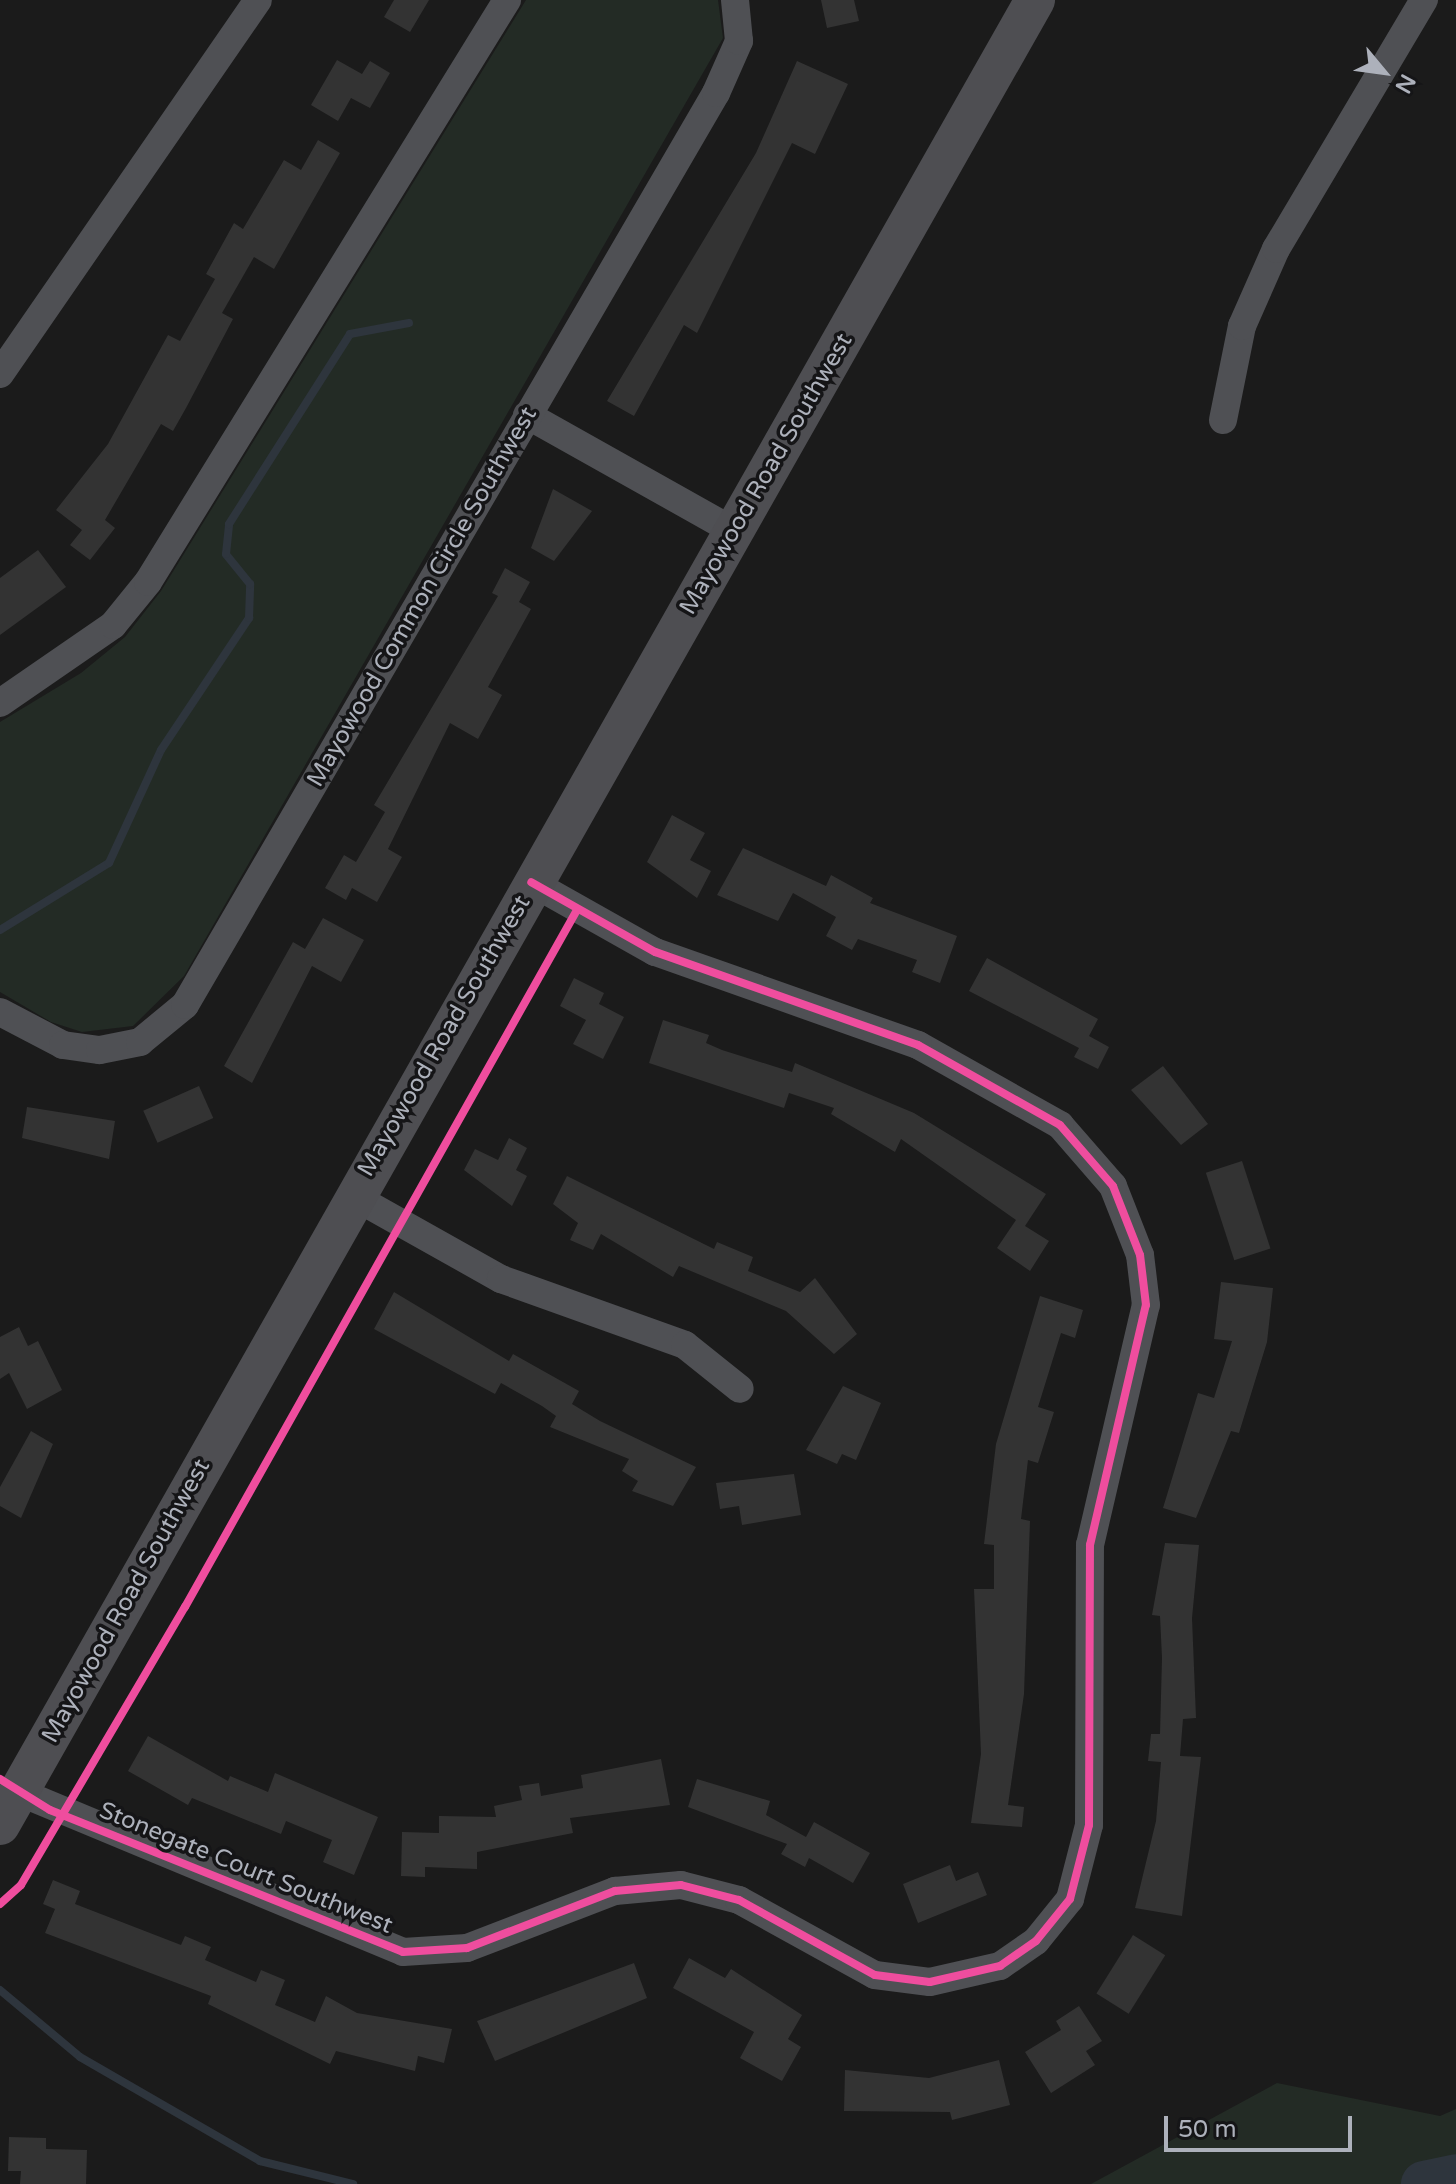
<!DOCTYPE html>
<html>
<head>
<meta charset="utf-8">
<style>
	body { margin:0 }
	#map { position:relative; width:1456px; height:2184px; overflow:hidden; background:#1b1b1b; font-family:"Varela Round",sans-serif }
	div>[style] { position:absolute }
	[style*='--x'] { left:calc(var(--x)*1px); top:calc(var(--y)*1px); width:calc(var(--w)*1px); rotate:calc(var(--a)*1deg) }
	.green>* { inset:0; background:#232b25 }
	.stream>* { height:8px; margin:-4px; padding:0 4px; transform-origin:4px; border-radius:4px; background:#2e353d }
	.river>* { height:46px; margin:-23px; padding:0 23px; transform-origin:23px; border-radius:23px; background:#2e353d }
	.building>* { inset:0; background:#333; transform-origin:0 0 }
	.street>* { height:28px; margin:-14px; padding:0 14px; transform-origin:14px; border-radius:14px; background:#4f5054 }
	.secondary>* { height:40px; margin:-20px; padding:0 20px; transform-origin:20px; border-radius:20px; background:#4e4e52 }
	.cycleway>* { height:8px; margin:-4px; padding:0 4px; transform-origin:4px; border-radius:4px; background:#ef4d9e }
	span { translate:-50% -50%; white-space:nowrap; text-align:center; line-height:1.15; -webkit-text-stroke:7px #151517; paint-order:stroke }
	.street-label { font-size:24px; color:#adb1bb }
	.north { position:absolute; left:1344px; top:32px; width:80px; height:80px; -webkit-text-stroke:6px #151517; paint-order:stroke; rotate:119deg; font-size:22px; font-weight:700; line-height:32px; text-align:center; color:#adb1bb }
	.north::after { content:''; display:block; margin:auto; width:28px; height:36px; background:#adb1bb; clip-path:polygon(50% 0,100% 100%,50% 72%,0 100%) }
	.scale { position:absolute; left:1164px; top:2116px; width:188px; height:36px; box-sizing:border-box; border:4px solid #adb1bb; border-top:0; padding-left:10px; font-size:24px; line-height:28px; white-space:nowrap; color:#adb1bb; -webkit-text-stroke:6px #151517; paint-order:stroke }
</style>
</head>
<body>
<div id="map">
	<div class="green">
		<i style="clip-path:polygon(526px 0,718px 0,723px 38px,184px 976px,133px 1026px,82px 1032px,51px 1022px,0 992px,0 722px,81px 673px,125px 637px,161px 591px)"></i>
		<i style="clip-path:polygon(1277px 2083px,1440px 2116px,1456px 2109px,1456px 2184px,1091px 2184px)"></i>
	</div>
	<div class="stream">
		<i style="--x:0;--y:930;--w:128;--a:-31.6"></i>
		<i style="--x:109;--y:863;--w:124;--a:-65.3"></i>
		<i style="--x:161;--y:750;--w:159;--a:-56.3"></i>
		<i style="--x:249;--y:618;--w:34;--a:-88"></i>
		<i style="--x:250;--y:584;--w:38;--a:-129"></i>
		<i style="--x:226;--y:554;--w:30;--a:-84"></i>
		<i style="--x:229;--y:524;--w:225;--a:-57.5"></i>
		<i style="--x:350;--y:334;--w:60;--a:-10.6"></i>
		<i style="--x:0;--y:1990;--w:104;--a:39.9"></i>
		<i style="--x:80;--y:2057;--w:208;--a:30"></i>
		<i style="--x:260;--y:2161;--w:96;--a:13.9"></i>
	</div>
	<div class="river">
		<i style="--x:1424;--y:2184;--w:33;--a:-12"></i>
	</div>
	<div class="building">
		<i style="clip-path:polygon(394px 0,429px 0,410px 32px,384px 17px)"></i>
		<i style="clip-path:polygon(821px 0,854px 0,859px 21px,827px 28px)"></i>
		<i style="clip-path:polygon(337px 60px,362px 74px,370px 61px,390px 73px,370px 108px,351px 98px,338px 121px,311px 105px)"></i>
		<i style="clip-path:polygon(797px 61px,848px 84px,815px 154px,792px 143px,697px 333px,684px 325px,634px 416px,607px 401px,756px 153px)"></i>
		<i style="clip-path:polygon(318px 140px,340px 153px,274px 269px,254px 257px,222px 313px,233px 319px,186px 408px,173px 431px,161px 424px,105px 520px,115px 528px,90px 560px,70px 545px,82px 530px,56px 510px,108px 444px,168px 335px,180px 341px,215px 279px,206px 274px,234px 223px,243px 229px,284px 160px,301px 170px)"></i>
		<i style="clip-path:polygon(553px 489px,592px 511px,554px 561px,531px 548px)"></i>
		<i style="clip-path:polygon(38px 550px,66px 587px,0 635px,0 578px)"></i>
		<i style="clip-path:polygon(505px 568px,530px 582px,519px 602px,531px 609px,488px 687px,502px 695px,478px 739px,450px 723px,388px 849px,402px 857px,377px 902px,352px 888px,346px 900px,325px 888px,344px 855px,356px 862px,385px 812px,374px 805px,498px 596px,492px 593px)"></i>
		<i style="clip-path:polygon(672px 815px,705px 833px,690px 860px,711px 871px,697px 898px,647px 862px)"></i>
		<i style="clip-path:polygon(743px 848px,826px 886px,831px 875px,873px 898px,870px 903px,957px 936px,940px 983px,912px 972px,917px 960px,858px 939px,852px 950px,826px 936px,836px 917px,793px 893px,778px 921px,717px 895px)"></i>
		<i style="clip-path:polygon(323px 918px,364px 940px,341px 982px,312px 966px,252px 1083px,224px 1066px,293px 942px,305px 949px)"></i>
		<i style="clip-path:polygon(987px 958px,1098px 1019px,1089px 1036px,1109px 1047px,1098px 1069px,1074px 1057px,1079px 1048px,969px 991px)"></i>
		<i style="clip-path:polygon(574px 978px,604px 993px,599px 1004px,624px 1017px,603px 1059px,573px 1044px,586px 1020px,560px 1006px)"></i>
		<i style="clip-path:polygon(663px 1020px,709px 1035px,706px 1043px,722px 1050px,792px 1072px,795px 1063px,914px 1113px,1046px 1194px,1025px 1226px,1049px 1241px,1030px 1271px,997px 1248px,1016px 1220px,901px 1139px,895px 1152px,831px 1114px,834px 1108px,789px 1093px,784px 1108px,649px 1063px)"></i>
		<i style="clip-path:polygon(1163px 1066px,1208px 1124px,1181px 1145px,1131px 1090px)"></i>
		<i style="left:199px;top:1086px;width:35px;height:61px;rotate:66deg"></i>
		<i style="clip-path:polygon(27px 1107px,115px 1121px,109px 1159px,22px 1138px)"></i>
		<i style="clip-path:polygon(509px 1138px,527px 1148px,516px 1170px,527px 1176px,512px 1206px,464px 1170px,475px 1149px,498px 1160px)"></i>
		<i style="left:1242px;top:1161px;width:92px;height:38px;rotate:72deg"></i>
		<i style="clip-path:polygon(567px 1176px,714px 1249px,717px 1242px,753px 1257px,748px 1271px,800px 1292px,815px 1278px,857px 1334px,834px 1354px,786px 1311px,679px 1266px,673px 1277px,601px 1234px,593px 1250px,570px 1240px,578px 1223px,553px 1204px)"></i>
		<i style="clip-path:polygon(1221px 1282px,1273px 1288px,1267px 1342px,1239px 1433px,1231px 1431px,1196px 1518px,1163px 1508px,1198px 1393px,1214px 1398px,1232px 1341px,1214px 1339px)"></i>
		<i style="clip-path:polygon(394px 1292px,509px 1361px,513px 1354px,579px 1391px,572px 1404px,600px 1421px,696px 1467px,673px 1506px,632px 1491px,638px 1481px,622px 1471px,629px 1459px,550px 1427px,556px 1416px,542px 1406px,501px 1383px,495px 1394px,374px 1329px)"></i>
		<i style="clip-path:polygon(1040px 1296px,1083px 1310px,1075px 1338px,1061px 1333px,1038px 1407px,1054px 1412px,1038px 1463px,1028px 1460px,1021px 1519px,1030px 1521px,1024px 1694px,1008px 1805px,1024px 1807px,1022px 1827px,971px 1823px,981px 1754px,974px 1589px,994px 1589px,994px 1545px,984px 1544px,996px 1444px)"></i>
		<i style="clip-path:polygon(19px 1327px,28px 1346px,38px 1341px,62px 1390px,27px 1409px,9px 1373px,0 1379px,0 1337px)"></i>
		<i style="clip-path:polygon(843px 1386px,881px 1403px,856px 1460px,842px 1454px,837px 1464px,806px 1450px)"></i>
		<i style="clip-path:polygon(31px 1431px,53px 1444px,21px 1518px,0 1506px,0 1487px)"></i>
		<i style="clip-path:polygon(794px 1474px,801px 1515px,742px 1525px,739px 1506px,720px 1509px,716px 1483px)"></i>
		<i style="clip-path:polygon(1165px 1543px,1199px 1545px,1192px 1618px,1196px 1718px,1183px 1719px,1180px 1756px,1201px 1757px,1182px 1916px,1135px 1908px,1156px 1821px,1161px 1762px,1148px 1761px,1151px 1734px,1160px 1734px,1162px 1658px,1160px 1616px,1152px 1615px)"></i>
		<i style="clip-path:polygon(148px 1736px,228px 1781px,230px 1776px,268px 1792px,275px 1773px,378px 1817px,354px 1875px,323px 1862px,332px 1840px,286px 1821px,281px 1834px,192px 1798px,188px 1805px,128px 1771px)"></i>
		<i style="clip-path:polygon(661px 1759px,670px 1805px,570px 1818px,573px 1833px,477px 1852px,477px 1869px,425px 1867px,425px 1877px,401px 1876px,402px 1832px,439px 1833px,439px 1816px,496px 1817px,494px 1806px,522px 1800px,519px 1786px,539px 1783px,541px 1796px,583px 1788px,581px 1775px)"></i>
		<i style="clip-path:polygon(697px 1779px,770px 1801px,766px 1815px,806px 1837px,814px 1822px,870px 1853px,853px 1883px,809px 1858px,805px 1867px,781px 1854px,787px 1844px,688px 1807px)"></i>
		<i style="clip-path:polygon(950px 1865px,956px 1881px,978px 1872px,987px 1895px,918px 1923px,903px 1884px)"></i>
		<i style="clip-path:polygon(53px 1880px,80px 1891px,75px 1904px,181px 1945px,185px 1936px,211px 1947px,205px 1960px,256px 1982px,261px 1970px,285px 1980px,275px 2005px,315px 2022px,326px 1996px,357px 2013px,452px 2029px,444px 2063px,418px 2056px,415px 2071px,336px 2051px,330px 2064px,208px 2004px,211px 1996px,45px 1933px,55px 1909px,43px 1904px)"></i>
		<i style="left:1133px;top:1935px;width:38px;height:69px;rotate:32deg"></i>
		<i style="clip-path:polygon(689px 1958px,725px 1978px,731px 1969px,802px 2015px,788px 2039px,801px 2047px,782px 2081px,740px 2058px,754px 2032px,673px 1988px)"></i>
		<i style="clip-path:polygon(634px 1963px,647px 1998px,495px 2061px,477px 2021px)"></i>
		<i style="clip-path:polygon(1079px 2006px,1102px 2041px,1086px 2051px,1095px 2065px,1051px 2093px,1025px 2052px,1061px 2030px,1056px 2021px)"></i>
		<i style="clip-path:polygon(999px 2060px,1010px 2105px,952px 2120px,950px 2112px,844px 2111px,845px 2070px,929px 2078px)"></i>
		<i style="clip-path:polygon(9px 2137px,46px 2138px,46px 2149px,87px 2150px,86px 2184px,20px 2184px,21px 2171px,8px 2171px)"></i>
	</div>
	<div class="street">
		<i style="--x:0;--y:374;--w:454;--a:-55.4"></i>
		<i style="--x:527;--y:415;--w:237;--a:29.3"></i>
		<i style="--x:1223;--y:420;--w:96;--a:-78.6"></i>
		<i style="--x:1242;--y:326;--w:84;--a:-66.2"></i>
		<i style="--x:1276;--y:249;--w:290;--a:-59.3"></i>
		<i style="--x:0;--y:703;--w:137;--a:-34.6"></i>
		<i style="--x:113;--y:625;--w:55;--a:-50.9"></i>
		<i style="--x:148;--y:582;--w:684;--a:-58.33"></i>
		<i style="--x:0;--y:1012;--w:71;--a:27.6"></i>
		<i style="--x:63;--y:1045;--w:37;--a:8"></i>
		<i style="--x:100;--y:1050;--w:41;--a:-11.3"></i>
		<i style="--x:140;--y:1042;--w:58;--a:-39.4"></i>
		<i style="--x:185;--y:1005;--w:1055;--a:-59.79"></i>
		<i style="--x:716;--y:93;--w:57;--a:-66.1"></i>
		<i style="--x:739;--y:41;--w:41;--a:-95.6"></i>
		<i style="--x:353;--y:1196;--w:170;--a:29.3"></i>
		<i style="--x:501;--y:1279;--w:195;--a:19.7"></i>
		<i style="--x:685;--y:1345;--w:70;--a:38.7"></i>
		<i style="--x:19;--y:1792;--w:416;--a:22.6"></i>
		<i style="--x:403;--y:1952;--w:64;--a:-3.6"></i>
		<i style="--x:467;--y:1948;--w:159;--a:-21.1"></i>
		<i style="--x:615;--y:1891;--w:66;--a:-5.2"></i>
		<i style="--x:681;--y:1885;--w:60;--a:14.5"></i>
		<i style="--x:739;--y:1900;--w:155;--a:28.9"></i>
		<i style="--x:875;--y:1975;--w:55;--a:7.3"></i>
		<i style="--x:930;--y:1982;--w:72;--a:-12.9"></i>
		<i style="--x:1000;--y:1966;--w:44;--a:-34.8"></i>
		<i style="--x:1036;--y:1941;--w:54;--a:-51"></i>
		<i style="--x:1070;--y:1899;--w:76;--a:-75.6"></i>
		<i style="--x:1089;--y:1825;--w:280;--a:-89.8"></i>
		<i style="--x:1090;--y:1545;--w:246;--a:-76.9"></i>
		<i style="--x:1146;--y:1305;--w:50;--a:-96.8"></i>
		<i style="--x:1140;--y:1255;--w:74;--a:-111.4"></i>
		<i style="--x:1113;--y:1186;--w:81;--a:-131"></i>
		<i style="--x:1060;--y:1125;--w:163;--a:-150.6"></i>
		<i style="--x:918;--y:1045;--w:279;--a:-160.5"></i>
		<i style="--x:655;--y:952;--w:142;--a:-150.6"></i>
	</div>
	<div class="secondary">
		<i style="--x:0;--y:1825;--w:2098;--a:-60.44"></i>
	</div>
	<div class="cycleway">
		<i style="--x:0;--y:1779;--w:59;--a:31.8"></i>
		<i style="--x:50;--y:1810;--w:380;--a:21.9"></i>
		<i style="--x:403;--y:1952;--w:64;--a:-3.6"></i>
		<i style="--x:467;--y:1948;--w:159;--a:-21.1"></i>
		<i style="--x:615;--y:1891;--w:66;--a:-5.2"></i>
		<i style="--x:681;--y:1885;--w:60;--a:14.5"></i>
		<i style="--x:739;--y:1900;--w:155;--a:28.9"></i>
		<i style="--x:875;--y:1975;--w:55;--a:7.3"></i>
		<i style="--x:930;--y:1982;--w:72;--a:-12.9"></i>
		<i style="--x:1000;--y:1966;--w:44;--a:-34.8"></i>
		<i style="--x:1036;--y:1941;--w:54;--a:-51"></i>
		<i style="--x:1070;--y:1899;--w:76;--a:-75.6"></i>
		<i style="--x:1089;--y:1825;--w:280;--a:-89.8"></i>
		<i style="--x:1090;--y:1545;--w:246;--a:-76.9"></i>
		<i style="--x:1146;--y:1305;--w:50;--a:-96.8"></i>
		<i style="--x:1140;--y:1255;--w:74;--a:-111.4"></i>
		<i style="--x:1113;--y:1186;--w:81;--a:-131"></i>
		<i style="--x:1060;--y:1125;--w:163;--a:-150.6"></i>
		<i style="--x:918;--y:1045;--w:279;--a:-160.5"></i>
		<i style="--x:655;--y:952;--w:142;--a:-150.6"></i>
		<i style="--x:0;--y:1904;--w:28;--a:-42"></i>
		<i style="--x:21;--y:1885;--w:323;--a:-59.5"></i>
		<i style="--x:185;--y:1607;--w:800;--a:-60.65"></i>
	</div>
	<div class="street-label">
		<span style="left:766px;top:474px;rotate:-60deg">Mayowood Road Southwest</span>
		<span style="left:422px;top:597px;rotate:-60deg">Mayowood Common Circle Southwest</span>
		<span style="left:444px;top:1036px;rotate:-60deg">Mayowood Road Southwest</span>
		<span style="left:126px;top:1601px;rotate:-61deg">Mayowood Road Southwest</span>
		<span style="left:246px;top:1868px;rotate:22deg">Stonegate Court Southwest</span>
	</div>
	<div class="north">N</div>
	<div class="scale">50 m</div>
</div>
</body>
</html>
